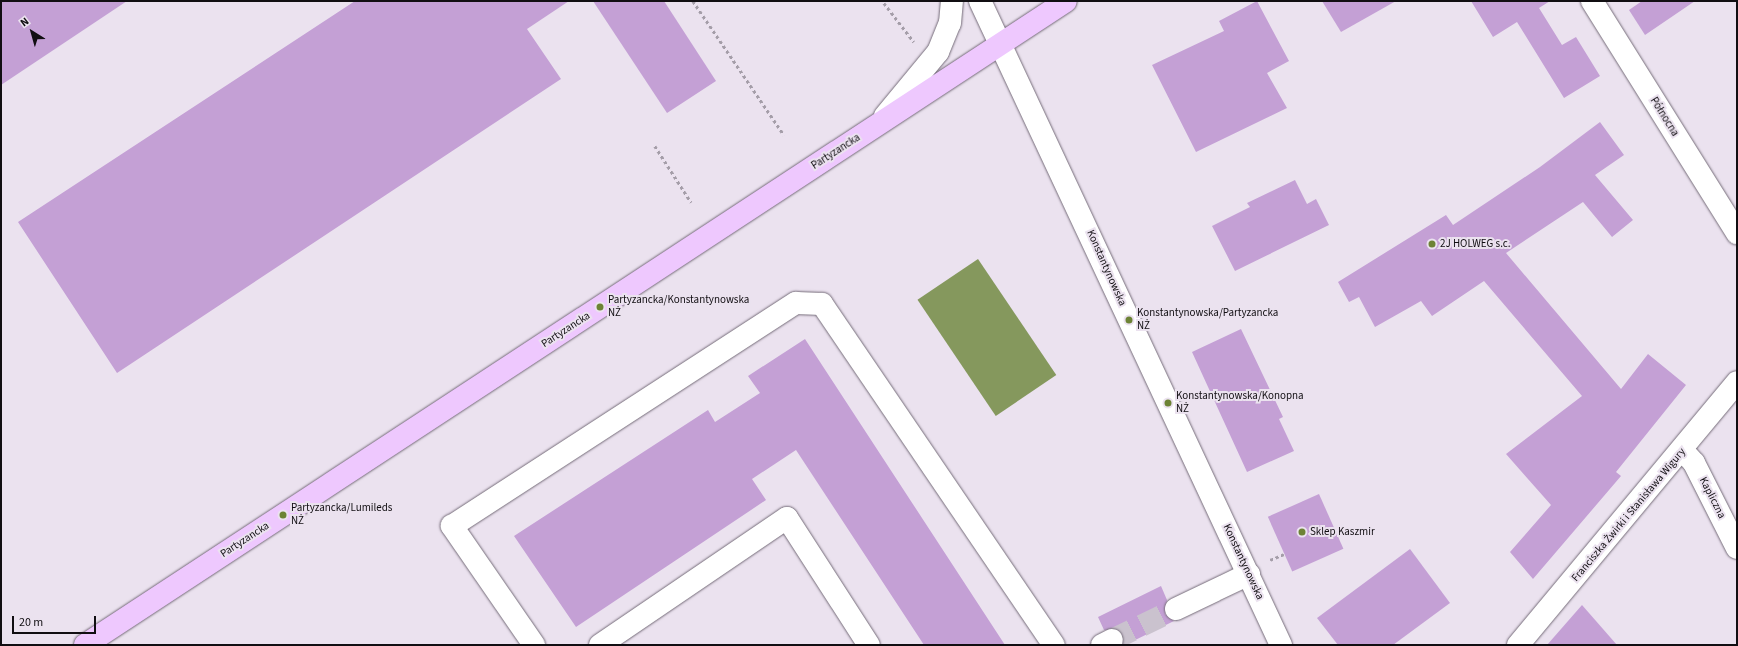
<!DOCTYPE html>
<html>
<head>
<meta charset="utf-8">
<style>
	body { margin:0 }
	#map { position:relative; width:1738px; height:646px; overflow:hidden; background:#ebe2ef; font-family:"Source Sans 3",sans-serif }
	div>[style] { position:absolute }
	[style*='--x'] { left:calc(var(--x)*1px); top:calc(var(--y)*1px); width:calc(var(--w)*1px); rotate:calc(var(--a)*1deg) }
	.water>* { inset:0; background:#85985d; transform-origin:0 0 }
	.building>* { inset:0; background:#c4a0d5; transform-origin:0 0 }
	.minor-tunnel>* { height:22px; margin-top:-11px; transform-origin:0; background:repeating-linear-gradient(90deg,#cac2ce 0 22px,transparent 0 33px) }
	.path>* { height:2.5px; margin-top:-1.25px; transform-origin:0; background:repeating-linear-gradient(90deg,#a49da8 0 3px,transparent 0 6px) }
	.roads { filter:drop-shadow(0 0 1px #756c79) drop-shadow(0 0 1px #756c79) }
	.minor>* { height:22px; margin:-11px; padding:0 11px; transform-origin:11px; border-radius:11px; background:#fff }
	.major>* { height:22px; margin:-11px; padding:0 11px; transform-origin:11px; border-radius:11px; background:#eec8fe }
	.dots>* { width:11px; height:11px; translate:-50% -50%; box-sizing:border-box; border:2px solid #ebe2ef; border-radius:50% }
	span { translate:-50% -50%; white-space:nowrap; text-align:center; line-height:1.15; -webkit-text-stroke:4px #ebe2ef; paint-order:stroke }
	.street-label { font-size:11px; color:#110e12 }
	.poi-label { font-size:11px; color:#110e12 }
	.left { translate:0 -50%; text-align:left }
	.frame { position:absolute; inset:0; border:2px solid #110e12; pointer-events:none }
	.north { position:absolute; left:12px; top:12px; width:40px; height:40px; -webkit-text-stroke:3px #ebe2ef; paint-order:stroke; rotate:323deg; font-size:11px; font-weight:700; line-height:16px; text-align:center; color:#110e12 }
	.north::after { content:''; display:block; margin:auto; width:14px; height:18px; background:#110e12; clip-path:polygon(50% 0,100% 100%,50% 72%,0 100%) }
	.scale { position:absolute; left:12px; top:616px; width:84px; height:18px; box-sizing:border-box; border:2px solid #110e12; border-top:0; padding-left:5px; font-size:12px; line-height:14px; white-space:nowrap; color:#110e12; -webkit-text-stroke:3px #ebe2ef; paint-order:stroke }
</style>
</head>
<body>
<div id="map">
	<div class="water">
		<i style="left:978px;top:259px;width:140px;height:73px;rotate:56deg"></i>
	</div>
	<div class="building">
		<i style="clip-path:polygon(1px 1px,127px 1px,1px 85px)"></i>
		<i style="clip-path:polygon(355px 1px,569px 1px,527px 29px,561px 79px,117px 373px,18px 222px)"></i>
		<i style="clip-path:polygon(593px 1px,664px 1px,716px 81px,667px 113px)"></i>
		<i style="clip-path:polygon(1257px 1px,1289px 61px,1267px 73px,1287px 108px,1196px 152px,1152px 65px,1224px 31px,1219px 21px)"></i>
		<i style="clip-path:polygon(1322px 1px,1396px 1px,1341px 32px)"></i>
		<i style="clip-path:polygon(1471px 1px,1550px 1px,1539px 8px,1562px 45px,1576px 37px,1600px 76px,1564px 98px,1517px 22px,1493px 37px)"></i>
		<i style="clip-path:polygon(1642px 1px,1695px 1px,1645px 35px,1629px 10px)"></i>
		<i style="clip-path:polygon(1600px 122px,1624px 155px,1595px 175px,1633px 220px,1612px 237px,1583px 202px,1506px 253px,1621px 389px,1648px 354px,1686px 385px,1616px 472px,1621px 476px,1533px 579px,1510px 552px,1551px 505px,1506px 454px,1582px 396px,1484px 281px,1432px 316px,1421px 301px,1375px 327px,1359px 297px,1349px 302px,1338px 282px,1446px 215px,1453px 225px,1540px 167px)"></i>
		<i style="clip-path:polygon(1295px 180px,1307px 204px,1316px 199px,1329px 225px,1235px 271px,1212px 226px,1250px 207px,1247px 203px)"></i>
		<i style="clip-path:polygon(1241px 329px,1283px 417px,1279px 419px,1294px 451px,1247px 472px,1192px 352px)"></i>
		<i style="clip-path:polygon(805px 339px,1005px 645px,924px 645px,796px 450px,752px 479px,766px 500px,576px 627px,514px 536px,708px 410px,715px 422px,760px 393px,748px 376px)"></i>
		<i style="left:1319px;top:494px;width:60px;height:56px;rotate:66deg"></i>
		<i style="clip-path:polygon(1410px 549px,1450px 603px,1393px 645px,1338px 645px,1317px 618px)"></i>
		<i style="clip-path:polygon(1161px 586px,1167px 600px,1165px 614px,1174px 621px,1125px 645px,1119px 630px,1104px 630px,1098px 617px)"></i>
		<i style="clip-path:polygon(1582px 605px,1617px 645px,1547px 645px)"></i>
	</div>
	<div class="minor-tunnel">
		<i style="--x:1112;--y:640;--w:71;--a:-25.8"></i>
	</div>
	<div class="path">
		<i style="--x:693;--y:1;--w:162;--a:55.8"></i>
		<i style="--x:884;--y:3;--w:49;--a:52.4"></i>
		<i style="--x:655;--y:146;--w:67;--a:57.3"></i>
		<i style="--x:1270;--y:560;--w:15;--a:-23"></i>
	</div>
	<div class="roads">
		<div class="minor">
			<i style="--x:980;--y:1;--w:711;--a:64.95"></i>
			<i style="--x:1592;--y:1;--w:274;--a:58"></i>
			<i style="--x:885;--y:116;--w:83;--a:-50.4"></i>
			<i style="--x:938;--y:52;--w:31;--a:-68"></i>
			<i style="--x:950;--y:23;--w:22;--a:-85"></i>
			<i style="--x:1683;--y:451;--w:16;--a:47"></i>
			<i style="--x:1694;--y:463;--w:95;--a:63.2"></i>
			<i style="--x:1176;--y:609;--w:81;--a:-25.6"></i>
			<i style="--x:534;--y:645;--w:145;--a:-124.6"></i>
			<i style="--x:452;--y:526;--w:410;--a:-33"></i>
			<i style="--x:796;--y:303;--w:26;--a:2"></i>
			<i style="--x:822;--y:304;--w:412;--a:55.8"></i>
			<i style="--x:600;--y:645;--w:226;--a:-34.2"></i>
			<i style="--x:787;--y:518;--w:151;--a:57.2"></i>
			<i style="--x:1102;--y:645;--w:11;--a:-27"></i>
			<i style="--x:1518;--y:645;--w:342;--a:-50.2"></i>
		</div>
		<div class="major">
			<i style="--x:85;--y:645;--w:1173;--a:-33.28"></i>
		</div>
	</div>
	<div class="dots">
		<i style="left:1432px;top:244px;background:#6d8335"></i>
		<i style="left:600px;top:307px;background:#6d8335"></i>
		<i style="left:1129px;top:320px;background:#6d8335"></i>
		<i style="left:1168px;top:403px;background:#6d8335"></i>
		<i style="left:283px;top:515px;background:#6d8335"></i>
		<i style="left:1302px;top:532px;background:#6d8335"></i>
	</div>
	<div class="street-label">
		<span style="left:1664px;top:117px;rotate:58deg">Północna</span>
		<span style="left:836px;top:152px;rotate:-33deg">Partyzancka</span>
		<span style="left:1106px;top:268px;rotate:66deg">Konstantynowska</span>
		<span style="left:566px;top:330px;rotate:-33deg">Partyzancka</span>
		<span style="left:1712px;top:498px;rotate:63deg">Kapliczna</span>
		<span style="left:1629px;top:515px;rotate:-50deg">Franciszka Żwirki i Stanisława Wigury</span>
		<span style="left:245px;top:540px;rotate:-33deg">Partyzancka</span>
		<span style="left:1243px;top:562px;rotate:65deg">Konstantynowska</span>
	</div>
	<div class="poi-label">
		<span class="left" style="left:1440px;top:244px">2J HOLWEG s.c.</span>
		<span class="left" style="left:608px;top:307px">Partyzancka/Konstantynowska<br>NŻ</span>
		<span class="left" style="left:1137px;top:320px">Konstantynowska/Partyzancka<br>NŻ</span>
		<span class="left" style="left:1176px;top:403px">Konstantynowska/Konopna<br>NŻ</span>
		<span class="left" style="left:291px;top:515px">Partyzancka/Lumileds<br>NŻ</span>
		<span class="left" style="left:1310px;top:532px">Sklep Kaszmir</span>
	</div>
	<div class="frame"></div>
	<div class="north">N</div>
	<div class="scale">20 m</div>
</div>
</body>
</html>
